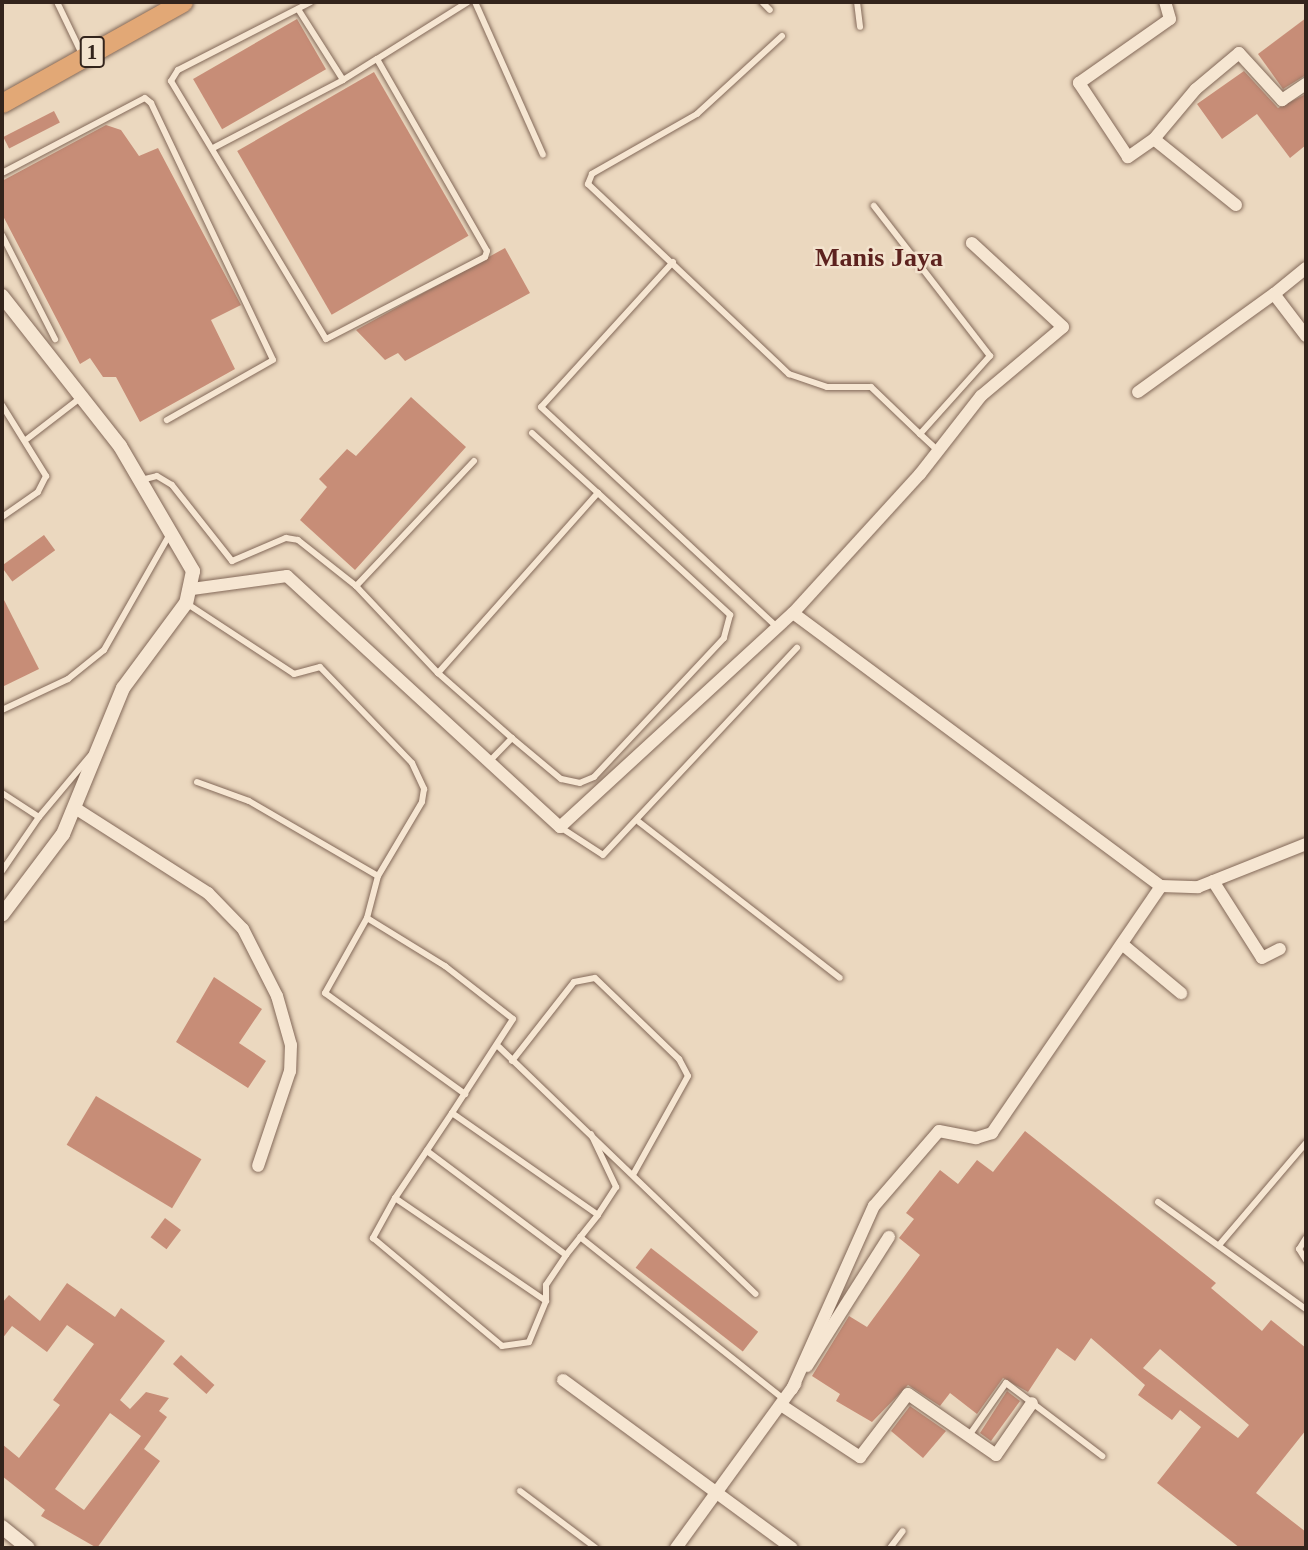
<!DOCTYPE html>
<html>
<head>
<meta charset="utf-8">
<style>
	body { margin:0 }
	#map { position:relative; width:1308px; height:1550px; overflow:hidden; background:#ebd8bf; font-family:Georgia,serif }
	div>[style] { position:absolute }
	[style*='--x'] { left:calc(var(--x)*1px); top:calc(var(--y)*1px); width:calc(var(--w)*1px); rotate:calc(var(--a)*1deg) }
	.building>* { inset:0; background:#c78d77; transform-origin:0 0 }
	.roads { filter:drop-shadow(0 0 2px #836959) drop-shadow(0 0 2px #836959) }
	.service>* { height:6px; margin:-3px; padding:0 3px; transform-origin:3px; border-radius:3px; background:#f6e6d2 }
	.minor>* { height:12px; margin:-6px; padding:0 6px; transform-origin:6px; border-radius:6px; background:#f6e6d2 }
	.tertiary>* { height:14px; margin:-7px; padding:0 7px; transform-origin:7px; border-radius:7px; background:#f6e6d2 }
	.trunk>* { height:19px; margin:-9.5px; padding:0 9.5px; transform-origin:9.5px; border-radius:9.5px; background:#e2a876 }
	span { translate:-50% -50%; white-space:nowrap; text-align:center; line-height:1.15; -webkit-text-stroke:5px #f3e3ce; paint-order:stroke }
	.shield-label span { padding:2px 5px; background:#f3e3ce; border:2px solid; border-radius:5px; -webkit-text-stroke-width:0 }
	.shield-label { font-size:21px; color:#33241c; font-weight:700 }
	.quarter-label { font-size:26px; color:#5d221e; font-weight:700 }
	.frame { position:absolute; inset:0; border:4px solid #33241c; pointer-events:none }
</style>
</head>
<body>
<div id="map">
	<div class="building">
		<i style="clip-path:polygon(1306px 18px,1306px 75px,1283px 89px,1258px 54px)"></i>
		<i style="left:297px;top:19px;width:58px;height:120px;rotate:60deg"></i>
		<i style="clip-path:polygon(1244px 71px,1278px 108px,1306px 94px,1306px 145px,1290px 158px,1257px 114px,1222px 139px,1197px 104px)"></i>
		<i style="left:374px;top:72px;width:189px;height:158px;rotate:60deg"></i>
		<i style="left:54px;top:111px;width:13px;height:57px;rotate:63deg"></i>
		<i style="clip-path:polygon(106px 125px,121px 130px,139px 156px,158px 148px,241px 305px,211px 320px,235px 369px,140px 422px,116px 377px,103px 377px,90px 358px,80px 364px,2px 214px,2px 181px)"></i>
		<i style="clip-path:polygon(505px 248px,530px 293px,405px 361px,398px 353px,385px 360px,356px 330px)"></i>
		<i style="clip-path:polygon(411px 397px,466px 447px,355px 570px,300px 520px,327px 487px,319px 479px,347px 449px,356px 456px)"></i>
		<i style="left:44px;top:535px;width:19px;height:53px;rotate:54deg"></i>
		<i style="clip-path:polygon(2px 596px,39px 669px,2px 687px)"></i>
		<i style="clip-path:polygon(214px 977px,262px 1009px,239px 1043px,266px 1061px,248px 1088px,176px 1042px)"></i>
		<i style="left:96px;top:1096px;width:123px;height:57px;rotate:31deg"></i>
		<i style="clip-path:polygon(evenodd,1025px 1131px,1216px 1283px,1211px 1288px,1262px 1331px,1271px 1320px,1306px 1348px,1306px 1430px,1256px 1493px,1306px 1532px,1306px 1548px,1240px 1548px,1157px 1483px,1201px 1427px,1180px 1410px,1172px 1420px,1138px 1395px,1145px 1385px,1091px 1338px,1075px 1361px,1057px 1348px,1028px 1392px,1003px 1378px,977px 1414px,950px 1393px,940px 1406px,908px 1385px,872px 1422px,836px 1401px,840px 1394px,812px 1376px,849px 1316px,867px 1327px,920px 1255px,899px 1238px,914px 1219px,906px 1213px,940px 1170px,958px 1184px,977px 1160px,993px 1172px,1025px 1131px,1160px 1349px,1249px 1425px,1238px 1438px,1143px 1368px,1160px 1349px)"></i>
		<i style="left:165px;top:1218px;width:20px;height:24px;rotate:37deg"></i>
		<i style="left:651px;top:1248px;width:136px;height:25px;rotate:38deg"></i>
		<i style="clip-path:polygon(evenodd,67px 1283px,115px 1317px,121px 1308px,165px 1341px,120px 1400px,130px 1409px,146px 1392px,169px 1398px,159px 1411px,167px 1417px,144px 1449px,160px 1461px,97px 1548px,41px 1516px,45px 1510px,2px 1476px,2px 1444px,19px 1458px,60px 1405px,53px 1400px,94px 1344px,67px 1325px,47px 1352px,12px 1326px,2px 1339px,2px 1303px,9px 1295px,40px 1321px,67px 1283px,110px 1413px,141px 1436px,84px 1510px,55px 1489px,110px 1413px)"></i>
		<i style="left:181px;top:1355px;width:45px;height:12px;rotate:42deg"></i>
		<i style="clip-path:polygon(1007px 1391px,1020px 1401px,991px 1441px,980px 1433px)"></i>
		<i style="clip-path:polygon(910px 1406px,946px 1431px,923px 1458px,891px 1431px)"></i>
	</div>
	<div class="roads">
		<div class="service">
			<i style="--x:57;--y:2;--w:58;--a:64.3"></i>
			<i style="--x:475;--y:2;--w:167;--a:66"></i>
			<i style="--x:762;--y:2;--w:11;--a:45"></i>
			<i style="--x:857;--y:2;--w:25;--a:83"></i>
			<i style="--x:298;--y:9;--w:84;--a:57.6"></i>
			<i style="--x:343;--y:80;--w:40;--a:-32"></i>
			<i style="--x:377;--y:59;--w:221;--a:60.2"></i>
			<i style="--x:487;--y:251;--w:6;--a:108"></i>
			<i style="--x:485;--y:257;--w:179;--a:152.7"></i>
			<i style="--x:326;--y:339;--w:301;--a:-121"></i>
			<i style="--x:171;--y:81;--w:13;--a:-58"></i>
			<i style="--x:178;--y:70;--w:149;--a:-27.1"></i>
			<i style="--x:782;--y:36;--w:115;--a:137.5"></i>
			<i style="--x:697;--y:114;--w:121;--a:150.3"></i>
			<i style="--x:592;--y:174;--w:11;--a:112"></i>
			<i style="--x:588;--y:184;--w:277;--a:43.4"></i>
			<i style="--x:789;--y:374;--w:40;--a:18.9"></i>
			<i style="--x:827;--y:387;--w:44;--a:0"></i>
			<i style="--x:871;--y:387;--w:68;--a:43.8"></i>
			<i style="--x:920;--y:434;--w:105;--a:-48.1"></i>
			<i style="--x:990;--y:356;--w:190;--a:-127.7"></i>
			<i style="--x:377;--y:59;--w:107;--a:-32.1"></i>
			<i style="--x:215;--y:147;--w:144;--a:-27.6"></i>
			<i style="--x:2;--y:173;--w:161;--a:-27.7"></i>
			<i style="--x:145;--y:98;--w:8;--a:40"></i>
			<i style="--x:151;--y:103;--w:284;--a:64.6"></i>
			<i style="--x:273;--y:360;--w:122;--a:150.5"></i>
			<i style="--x:2;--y:235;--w:117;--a:63"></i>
			<i style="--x:673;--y:262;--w:196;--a:132.3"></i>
			<i style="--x:541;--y:407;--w:323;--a:43"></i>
			<i style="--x:2;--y:405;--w:84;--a:58.2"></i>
			<i style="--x:46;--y:476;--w:18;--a:117"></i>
			<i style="--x:38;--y:492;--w:44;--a:145.2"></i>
			<i style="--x:532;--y:433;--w:89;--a:42.3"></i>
			<i style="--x:920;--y:434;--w:25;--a:43"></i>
			<i style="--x:27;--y:439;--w:67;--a:-37.7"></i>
			<i style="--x:474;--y:461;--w:172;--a:133.3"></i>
			<i style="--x:356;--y:586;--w:120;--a:46.7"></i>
			<i style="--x:438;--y:673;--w:98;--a:41.3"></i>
			<i style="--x:512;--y:738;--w:32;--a:134"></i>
			<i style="--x:141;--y:480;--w:16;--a:-14"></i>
			<i style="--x:157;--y:476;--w:17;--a:31"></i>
			<i style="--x:172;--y:485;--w:97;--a:51.7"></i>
			<i style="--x:232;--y:561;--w:59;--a:-23.1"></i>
			<i style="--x:286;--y:538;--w:12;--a:9"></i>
			<i style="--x:298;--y:540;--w:74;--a:38.4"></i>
			<i style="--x:186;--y:603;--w:129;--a:33.3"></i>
			<i style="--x:294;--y:674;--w:27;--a:-15"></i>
			<i style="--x:320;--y:667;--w:133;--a:46.2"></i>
			<i style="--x:412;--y:763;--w:29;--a:65"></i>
			<i style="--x:424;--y:789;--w:13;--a:99"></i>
			<i style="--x:422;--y:802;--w:86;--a:120.7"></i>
			<i style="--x:378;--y:876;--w:43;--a:104.7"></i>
			<i style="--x:367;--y:918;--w:92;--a:31.6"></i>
			<i style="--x:445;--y:966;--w:86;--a:37.9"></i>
			<i style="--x:513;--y:1019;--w:112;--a:123"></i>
			<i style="--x:452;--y:1113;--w:178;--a:34.9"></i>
			<i style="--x:598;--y:1215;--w:51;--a:128.7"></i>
			<i style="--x:566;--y:1255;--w:174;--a:-143.2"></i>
			<i style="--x:438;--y:673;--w:241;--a:-48.4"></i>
			<i style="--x:598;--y:493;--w:180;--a:42.7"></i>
			<i style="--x:730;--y:615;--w:24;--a:105"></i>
			<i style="--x:724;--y:638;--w:190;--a:133.1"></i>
			<i style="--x:594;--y:777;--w:15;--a:157"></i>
			<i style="--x:580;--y:783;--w:19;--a:-168"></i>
			<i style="--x:561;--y:779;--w:64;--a:-140.1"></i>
			<i style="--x:2;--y:710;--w:73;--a:-25.2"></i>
			<i style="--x:68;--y:679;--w:46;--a:-38.9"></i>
			<i style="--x:104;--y:650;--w:133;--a:-60.4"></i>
			<i style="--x:197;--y:782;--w:55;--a:20.1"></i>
			<i style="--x:249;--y:801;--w:149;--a:30.2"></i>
			<i style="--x:2;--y:793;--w:44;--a:33"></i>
			<i style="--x:39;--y:817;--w:80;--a:-50.1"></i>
			<i style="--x:639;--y:822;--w:254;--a:37.8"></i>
			<i style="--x:560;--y:827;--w:51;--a:33.1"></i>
			<i style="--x:603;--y:855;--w:284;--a:-46.9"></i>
			<i style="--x:2;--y:871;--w:65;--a:-55.6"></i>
			<i style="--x:367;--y:918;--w:86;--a:119.2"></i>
			<i style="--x:325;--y:993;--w:173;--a:35.8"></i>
			<i style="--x:499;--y:1047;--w:356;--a:43.9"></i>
			<i style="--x:512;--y:1061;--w:100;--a:-51.9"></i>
			<i style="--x:574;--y:982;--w:21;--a:-11"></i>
			<i style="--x:595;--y:978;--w:117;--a:44"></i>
			<i style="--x:679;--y:1059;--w:19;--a:62"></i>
			<i style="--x:688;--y:1076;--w:111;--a:119.1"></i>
			<i style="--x:452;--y:1113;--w:102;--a:123.8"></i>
			<i style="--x:395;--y:1198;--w:183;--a:34.3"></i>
			<i style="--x:546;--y:1301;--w:16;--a:-90"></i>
			<i style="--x:546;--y:1285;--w:36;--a:-56"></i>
			<i style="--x:591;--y:1134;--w:59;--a:64.7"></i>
			<i style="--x:616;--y:1187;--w:33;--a:123"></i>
			<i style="--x:395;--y:1198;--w:46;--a:118.8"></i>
			<i style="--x:373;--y:1238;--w:168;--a:39.9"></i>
			<i style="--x:502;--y:1346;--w:27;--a:-8"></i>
			<i style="--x:529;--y:1342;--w:44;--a:-67.5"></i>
			<i style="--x:1158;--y:1202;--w:183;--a:35.9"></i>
			<i style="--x:580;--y:1237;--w:260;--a:38.5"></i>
			<i style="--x:1306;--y:1238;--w:13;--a:122"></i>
			<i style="--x:1299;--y:1249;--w:13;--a:58"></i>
			<i style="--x:1220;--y:1244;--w:133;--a:-49.6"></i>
			<i style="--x:968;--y:1437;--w:66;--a:-54.9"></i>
			<i style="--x:1006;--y:1383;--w:121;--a:37.2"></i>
			<i style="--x:520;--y:1491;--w:95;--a:36.9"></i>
			<i style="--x:890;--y:1548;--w:21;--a:-53"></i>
		</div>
		<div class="minor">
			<i style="--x:1154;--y:139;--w:32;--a:145"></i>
			<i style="--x:1128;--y:157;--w:89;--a:-123.5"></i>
			<i style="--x:1079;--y:83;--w:111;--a:-35.1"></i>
			<i style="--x:1170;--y:19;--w:18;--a:-106"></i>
			<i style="--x:1236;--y:205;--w:105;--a:-141.2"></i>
			<i style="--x:1154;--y:139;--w:65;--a:-50"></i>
			<i style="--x:1196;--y:89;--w:56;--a:-39.9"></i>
			<i style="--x:1239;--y:53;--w:64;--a:47.5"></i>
			<i style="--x:1282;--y:100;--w:29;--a:-34"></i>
			<i style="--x:1306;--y:268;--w:41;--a:140.9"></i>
			<i style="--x:1274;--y:294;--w:53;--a:52.7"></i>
			<i style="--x:1138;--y:392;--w:168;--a:-35.8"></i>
			<i style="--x:192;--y:589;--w:96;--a:-7.8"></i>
			<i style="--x:287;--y:576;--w:371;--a:42.6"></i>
			<i style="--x:560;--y:827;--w:316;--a:-42.6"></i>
			<i style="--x:793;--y:613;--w:188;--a:-47.6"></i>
			<i style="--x:920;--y:474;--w:99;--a:-52"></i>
			<i style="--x:981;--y:396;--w:107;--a:-40.1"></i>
			<i style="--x:1063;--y:327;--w:124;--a:-137.3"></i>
			<i style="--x:793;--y:613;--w:458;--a:36.6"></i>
			<i style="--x:1161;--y:886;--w:37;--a:2"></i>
			<i style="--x:1198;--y:887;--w:116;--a:-21.7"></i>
			<i style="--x:75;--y:808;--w:158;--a:32.6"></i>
			<i style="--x:208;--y:893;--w:50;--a:45.8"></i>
			<i style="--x:243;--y:929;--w:75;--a:63.1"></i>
			<i style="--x:277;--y:996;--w:51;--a:74.1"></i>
			<i style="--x:291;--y:1045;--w:26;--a:92"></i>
			<i style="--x:290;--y:1071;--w:100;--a:108.6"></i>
			<i style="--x:1213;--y:881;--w:91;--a:57.5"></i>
			<i style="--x:1262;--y:958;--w:20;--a:-27"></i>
			<i style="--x:1122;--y:944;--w:77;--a:39.7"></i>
			<i style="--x:807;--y:1366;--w:153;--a:-57.6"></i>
			<i style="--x:563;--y:1380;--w:284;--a:36.3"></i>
			<i style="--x:792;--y:1389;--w:201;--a:-65.9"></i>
			<i style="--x:874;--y:1206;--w:99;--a:-49.1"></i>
			<i style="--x:939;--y:1131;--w:38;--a:11"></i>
			<i style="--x:976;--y:1138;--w:17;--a:-17"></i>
			<i style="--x:992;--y:1133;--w:299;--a:-55.6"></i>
			<i style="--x:781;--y:1405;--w:95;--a:33.4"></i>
			<i style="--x:860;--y:1457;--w:79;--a:-52.7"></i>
			<i style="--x:908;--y:1394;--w:107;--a:34.7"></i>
			<i style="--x:996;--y:1455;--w:63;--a:-55.3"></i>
			<i style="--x:676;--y:1548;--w:203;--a:-54"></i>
		</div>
		<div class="tertiary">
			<i style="--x:2;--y:296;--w:191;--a:51.8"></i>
			<i style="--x:120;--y:446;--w:145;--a:59.7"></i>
			<i style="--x:193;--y:571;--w:33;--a:102"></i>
			<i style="--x:186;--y:603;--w:106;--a:126.5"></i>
			<i style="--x:123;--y:688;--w:158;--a:112.3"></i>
			<i style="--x:63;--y:834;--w:101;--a:127"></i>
			<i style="--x:2;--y:1527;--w:33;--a:39"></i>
		</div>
		<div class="trunk">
			<i style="--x:2;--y:103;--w:207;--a:-29.2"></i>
		</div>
	</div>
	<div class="shield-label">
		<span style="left:92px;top:52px">1</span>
	</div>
	<div class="quarter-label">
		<span style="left:879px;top:258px">Manis Jaya</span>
	</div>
	<div class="frame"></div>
</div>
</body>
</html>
